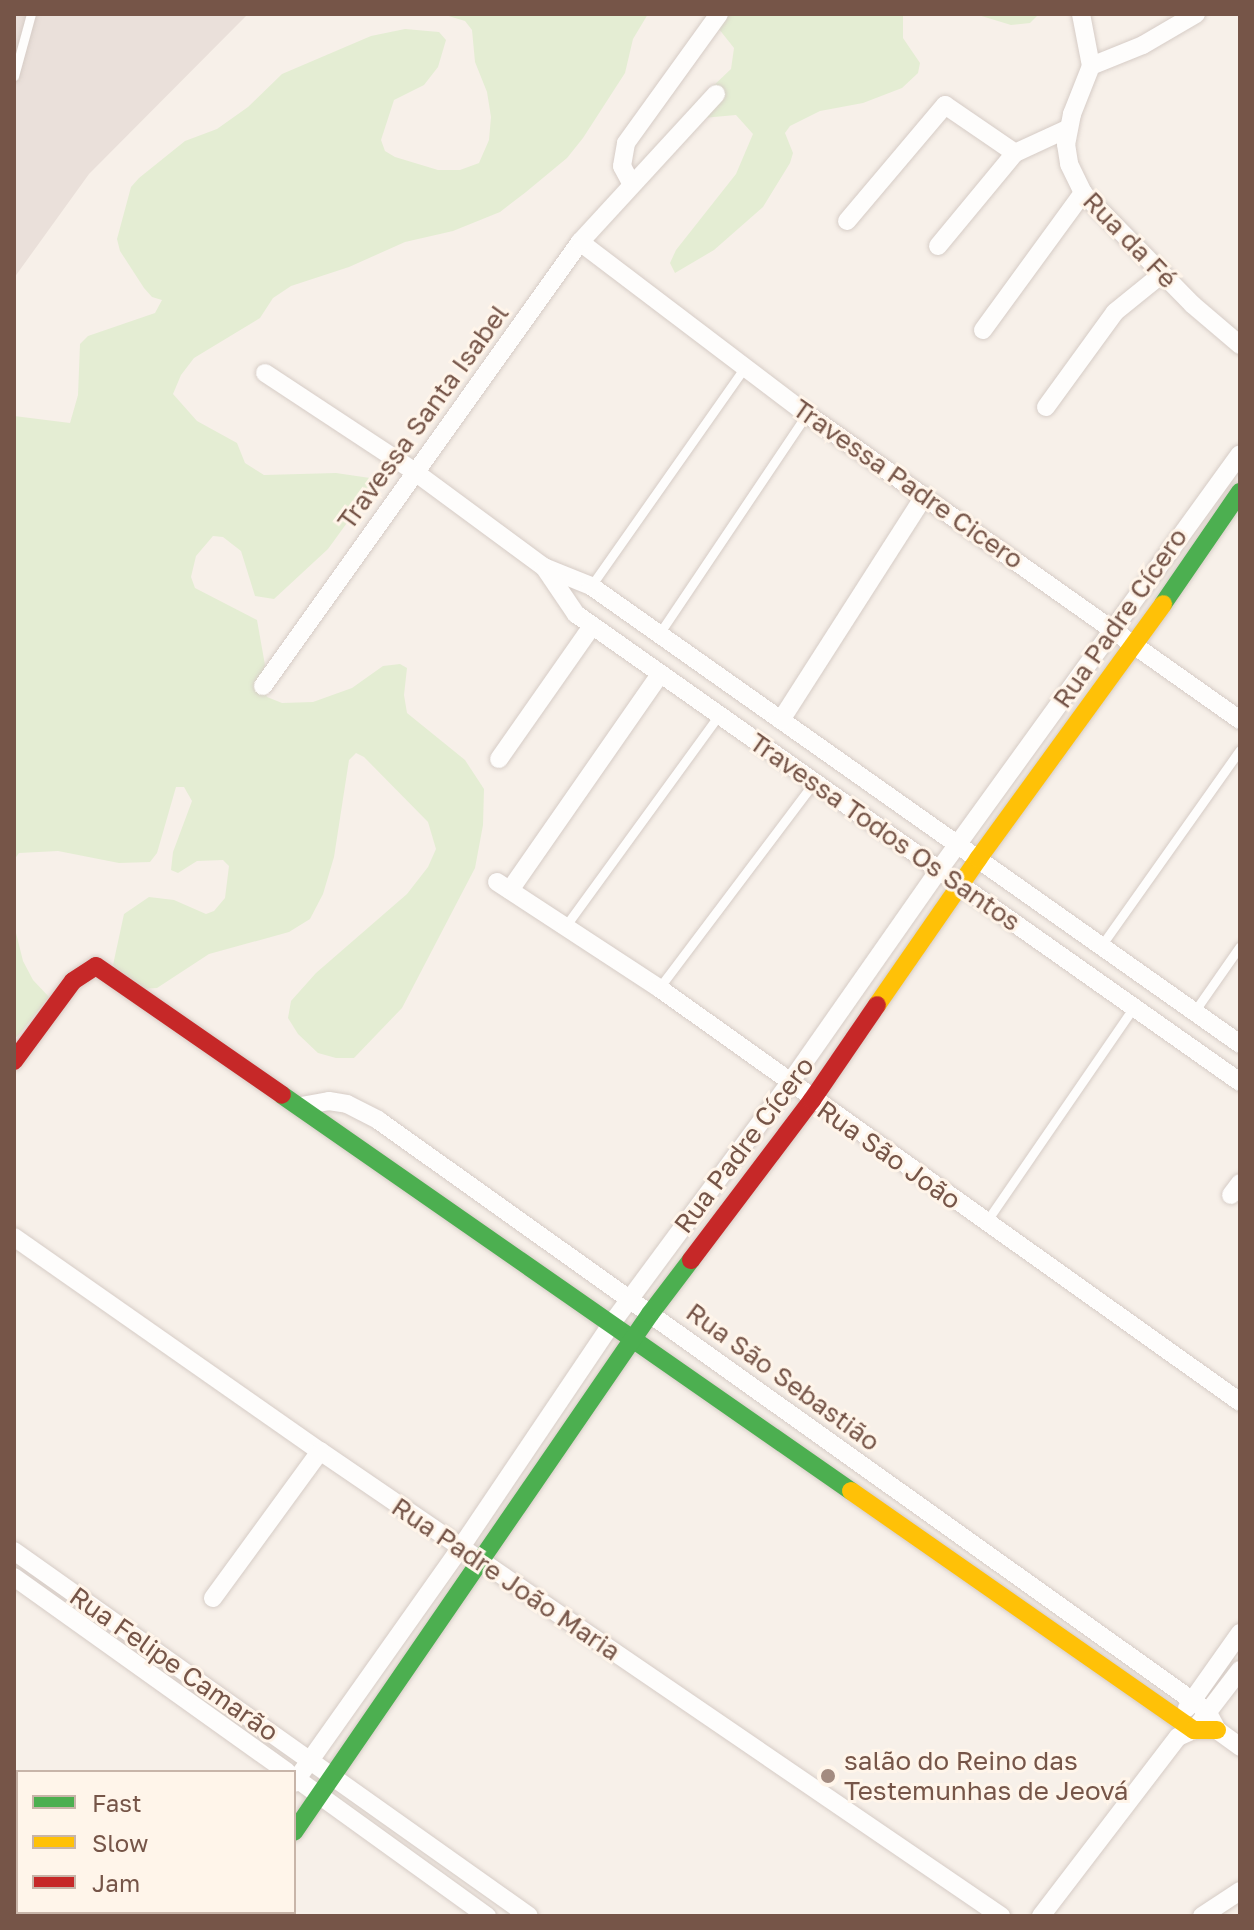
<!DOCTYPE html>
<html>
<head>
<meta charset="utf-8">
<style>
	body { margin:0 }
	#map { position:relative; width:1254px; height:1930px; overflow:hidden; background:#f7f0e9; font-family:"Golos Text",sans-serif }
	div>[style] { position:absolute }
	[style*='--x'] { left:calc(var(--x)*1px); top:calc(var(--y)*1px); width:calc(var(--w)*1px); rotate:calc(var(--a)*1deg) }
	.industrial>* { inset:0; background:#eae0da }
	.green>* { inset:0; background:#e4edd3 }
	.roads { filter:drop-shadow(0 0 2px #d6ccc6) drop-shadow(0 0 2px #d6ccc6) }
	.lane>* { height:9px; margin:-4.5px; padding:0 4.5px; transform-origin:4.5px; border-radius:4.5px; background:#fefdfc }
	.street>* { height:18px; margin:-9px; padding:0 9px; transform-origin:9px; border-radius:9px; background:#fefdfc }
	.fast>* { height:18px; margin:-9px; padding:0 9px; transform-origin:9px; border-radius:9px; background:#4caf50 }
	.slow>* { height:18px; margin:-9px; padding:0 9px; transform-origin:9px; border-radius:9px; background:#ffc107 }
	.jam>* { height:18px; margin:-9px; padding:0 9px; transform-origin:9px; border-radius:9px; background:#c62828 }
	.dots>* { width:22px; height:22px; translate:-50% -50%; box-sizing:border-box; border:4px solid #fff5ea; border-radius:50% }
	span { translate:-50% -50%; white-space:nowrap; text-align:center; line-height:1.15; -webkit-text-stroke:6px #fff5ea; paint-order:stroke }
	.street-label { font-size:26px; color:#765548 }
	.poi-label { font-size:26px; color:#765548 }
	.left { translate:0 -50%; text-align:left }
	.frame { position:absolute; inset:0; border:16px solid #765548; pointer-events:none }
	.legend { position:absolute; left:16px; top:1770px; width:280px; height:144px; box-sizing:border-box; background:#fff5ea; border:2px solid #c8b5a9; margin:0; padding:10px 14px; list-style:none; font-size:24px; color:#765548 }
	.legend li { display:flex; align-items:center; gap:16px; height:40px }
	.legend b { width:40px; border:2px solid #c8b5a9 }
</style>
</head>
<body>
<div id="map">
	<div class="industrial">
		<i style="clip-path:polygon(14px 14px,248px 14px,89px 174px,14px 278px)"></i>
	</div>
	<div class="green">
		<i style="clip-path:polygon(442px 14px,648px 14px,633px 39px,625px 73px,583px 138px,567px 158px,526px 192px,500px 212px,453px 231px,405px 242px,349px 267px,291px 286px,273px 298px,260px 318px,194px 358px,181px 375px,173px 394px,197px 421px,237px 443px,245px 463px,264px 475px,336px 473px,370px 478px,365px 498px,328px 549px,274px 599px,255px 596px,241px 551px,223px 537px,213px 536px,196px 556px,191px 577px,195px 588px,257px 620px,265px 665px,262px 686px,267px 697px,282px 703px,313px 702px,352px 688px,383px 666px,400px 664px,407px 668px,404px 695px,407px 713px,465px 760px,484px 789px,483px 825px,475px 868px,402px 1008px,354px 1058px,336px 1058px,318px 1053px,298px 1034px,288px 1018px,291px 1001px,316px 973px,407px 894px,428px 867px,436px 849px,428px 822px,364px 757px,356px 753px,349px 760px,334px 857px,323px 894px,310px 919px,289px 932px,209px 954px,157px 988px,124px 990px,113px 965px,124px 914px,149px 897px,174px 900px,206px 914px,214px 911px,225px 898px,229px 866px,223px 860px,197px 861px,178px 873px,171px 870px,173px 852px,192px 801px,184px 787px,176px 787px,157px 853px,150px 862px,119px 863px,58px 851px,19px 853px,14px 860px,14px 416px,70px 423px,78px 395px,80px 344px,88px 336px,155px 313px,162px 300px,152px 297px,144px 288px,120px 251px,117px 239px,131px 187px,139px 178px,185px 141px,217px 129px,248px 107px,282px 74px,371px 36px,405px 29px,439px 32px,446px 40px,438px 67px,424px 85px,394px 100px,381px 140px,385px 151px,395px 157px,438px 170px,460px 170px,479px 163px,489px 140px,491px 117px,487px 92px,475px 62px,472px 30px,465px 21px)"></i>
		<i style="clip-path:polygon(707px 14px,903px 14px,903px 38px,920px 63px,918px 73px,902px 88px,863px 103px,820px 111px,790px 126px,785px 133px,793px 153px,790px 163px,763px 207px,714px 250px,675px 273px,670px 263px,676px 250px,736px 174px,753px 134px,736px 115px,691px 119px,689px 109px,731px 69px,734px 48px)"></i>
		<i style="clip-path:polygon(975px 14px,1039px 14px,1030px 23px,1011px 25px)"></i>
		<i style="clip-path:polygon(14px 925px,23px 961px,33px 980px,49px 997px,17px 1037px,14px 1036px)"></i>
	</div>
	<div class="roads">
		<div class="lane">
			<i style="--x:14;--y:76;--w:64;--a:-74.7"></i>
			<i style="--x:591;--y:586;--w:268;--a:-54.9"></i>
			<i style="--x:659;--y:634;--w:265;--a:-56.1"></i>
			<i style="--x:567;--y:924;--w:258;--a:-54"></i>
			<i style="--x:1101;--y:946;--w:240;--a:-54.7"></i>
			<i style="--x:659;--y:988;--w:258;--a:-53"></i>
			<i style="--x:1194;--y:1012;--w:80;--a:-55.1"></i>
			<i style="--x:986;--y:1222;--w:261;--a:-55.5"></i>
		</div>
		<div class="street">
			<i style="--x:1081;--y:14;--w:53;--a:79.1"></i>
			<i style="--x:1196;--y:14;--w:61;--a:149.7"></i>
			<i style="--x:1143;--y:45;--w:56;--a:158"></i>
			<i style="--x:1091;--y:66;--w:52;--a:111.6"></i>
			<i style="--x:1072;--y:114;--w:31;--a:101"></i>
			<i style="--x:1066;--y:144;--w:20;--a:81"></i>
			<i style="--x:1069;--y:164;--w:32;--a:64"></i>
			<i style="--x:1083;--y:193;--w:157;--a:45.5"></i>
			<i style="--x:1193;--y:305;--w:62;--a:40.4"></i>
			<i style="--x:631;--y:183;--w:19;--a:-118"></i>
			<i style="--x:622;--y:166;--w:23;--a:-80"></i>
			<i style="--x:626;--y:143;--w:159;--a:-54.2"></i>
			<i style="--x:847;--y:221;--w:152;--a:-49.8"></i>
			<i style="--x:945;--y:105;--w:85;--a:34.4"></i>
			<i style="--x:580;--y:242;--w:285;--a:37.2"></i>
			<i style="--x:807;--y:414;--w:530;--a:35.25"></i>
			<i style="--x:938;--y:246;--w:121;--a:-50.4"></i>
			<i style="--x:1015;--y:153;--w:57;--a:-24.8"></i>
			<i style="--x:983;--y:330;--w:170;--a:-53.9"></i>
			<i style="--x:265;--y:373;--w:180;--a:33.4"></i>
			<i style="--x:415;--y:472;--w:160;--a:36.4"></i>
			<i style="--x:544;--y:567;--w:51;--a:22"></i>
			<i style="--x:591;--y:586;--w:794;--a:35.21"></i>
			<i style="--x:1046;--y:407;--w:117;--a:-54"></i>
			<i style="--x:1115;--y:312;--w:60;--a:-39"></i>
			<i style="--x:544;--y:567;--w:57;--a:55.8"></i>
			<i style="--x:576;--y:614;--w:812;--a:35.18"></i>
			<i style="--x:263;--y:686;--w:546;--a:-54.47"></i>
			<i style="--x:580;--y:242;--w:201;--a:-47.4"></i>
			<i style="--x:781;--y:720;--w:266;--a:-57.4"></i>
			<i style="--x:499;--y:759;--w:162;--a:-55"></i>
			<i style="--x:497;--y:882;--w:194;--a:33.2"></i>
			<i style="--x:659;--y:988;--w:713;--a:35.47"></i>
			<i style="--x:510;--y:890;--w:263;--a:-55.2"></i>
			<i style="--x:301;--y:1106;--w:28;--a:-10"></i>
			<i style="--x:329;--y:1101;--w:18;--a:9"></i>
			<i style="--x:347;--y:1104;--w:35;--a:27"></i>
			<i style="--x:378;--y:1120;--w:1018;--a:35.49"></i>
			<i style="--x:1207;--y:1711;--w:21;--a:62"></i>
			<i style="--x:1217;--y:1730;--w:29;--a:36"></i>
			<i style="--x:1231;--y:1195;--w:15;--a:-53"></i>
			<i style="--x:14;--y:1237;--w:373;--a:35"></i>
			<i style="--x:320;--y:1451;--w:825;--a:34.33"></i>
			<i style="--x:14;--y:1551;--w:631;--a:35.33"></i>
			<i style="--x:14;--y:1577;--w:335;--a:35.5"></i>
			<i style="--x:213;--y:1598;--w:182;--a:-53.9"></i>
			<i style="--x:1187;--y:1708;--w:92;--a:-54.8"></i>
			<i style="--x:294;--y:1777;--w:238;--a:35.8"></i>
			<i style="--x:294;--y:1783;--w:289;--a:-54.7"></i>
			<i style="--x:461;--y:1547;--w:270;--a:-56"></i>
			<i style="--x:612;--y:1323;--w:297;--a:-53.5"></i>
			<i style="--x:789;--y:1084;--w:261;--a:-55"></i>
			<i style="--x:939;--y:870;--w:513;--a:-54.11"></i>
			<i style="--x:19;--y:1912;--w:7;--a:34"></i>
			<i style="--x:200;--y:1916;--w:5;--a:-53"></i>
			<i style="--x:232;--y:1916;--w:5;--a:-53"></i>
			<i style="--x:1041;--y:1916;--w:225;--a:-52.6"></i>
			<i style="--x:1178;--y:1737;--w:17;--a:-24"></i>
			<i style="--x:1194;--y:1730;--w:76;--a:-52.5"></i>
			<i style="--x:1202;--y:1916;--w:45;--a:-33.3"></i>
		</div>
		<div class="fast">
			<i style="--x:1163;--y:604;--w:136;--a:-55.5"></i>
			<i style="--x:282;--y:1095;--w:693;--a:34.84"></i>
			<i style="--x:294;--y:1832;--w:629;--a:-55.5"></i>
			<i style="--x:650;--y:1314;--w:68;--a:-52.8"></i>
		</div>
		<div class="slow">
			<i style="--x:877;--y:1005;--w:178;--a:-55.3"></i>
			<i style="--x:978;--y:859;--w:315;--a:-54"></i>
			<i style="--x:851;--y:1491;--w:418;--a:34.9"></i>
			<i style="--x:1194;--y:1730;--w:23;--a:0"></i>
		</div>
		<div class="jam">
			<i style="--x:14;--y:1061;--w:99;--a:-53.6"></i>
			<i style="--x:73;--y:981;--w:27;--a:-33"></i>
			<i style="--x:96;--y:966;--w:226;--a:34.7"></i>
			<i style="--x:691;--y:1260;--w:201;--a:-52.9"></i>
			<i style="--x:812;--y:1100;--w:115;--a:-55.6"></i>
		</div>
	</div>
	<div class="dots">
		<i style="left:828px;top:1776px;background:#a38b80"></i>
	</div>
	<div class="street-label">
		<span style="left:1130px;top:240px;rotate:46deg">Rua da Fé</span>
		<span style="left:423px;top:417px;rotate:-54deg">Travessa Santa Isabel</span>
		<span style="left:908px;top:484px;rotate:35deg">Travessa Padre Cicero</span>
		<span style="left:1120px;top:618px;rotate:-55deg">Rua Padre Cícero</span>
		<span style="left:885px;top:832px;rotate:35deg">Travessa Todos Os Santos</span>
		<span style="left:744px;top:1145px;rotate:-53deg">Rua Padre Cícero</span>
		<span style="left:889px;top:1155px;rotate:35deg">Rua São João</span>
		<span style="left:783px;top:1377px;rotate:36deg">Rua São Sebastião</span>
		<span style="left:506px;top:1579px;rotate:34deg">Rua Padre João Maria</span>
		<span style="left:174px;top:1664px;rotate:35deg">Rua Felipe Camarão</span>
	</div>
	<div class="poi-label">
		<span class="left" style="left:844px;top:1776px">salão do Reino das<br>Testemunhas de Jeová</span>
	</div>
	<div class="frame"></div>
	<ul class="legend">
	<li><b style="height:10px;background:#4caf50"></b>Fast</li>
	<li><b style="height:10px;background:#ffc107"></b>Slow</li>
	<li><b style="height:10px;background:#c62828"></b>Jam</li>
	</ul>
</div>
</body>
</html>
